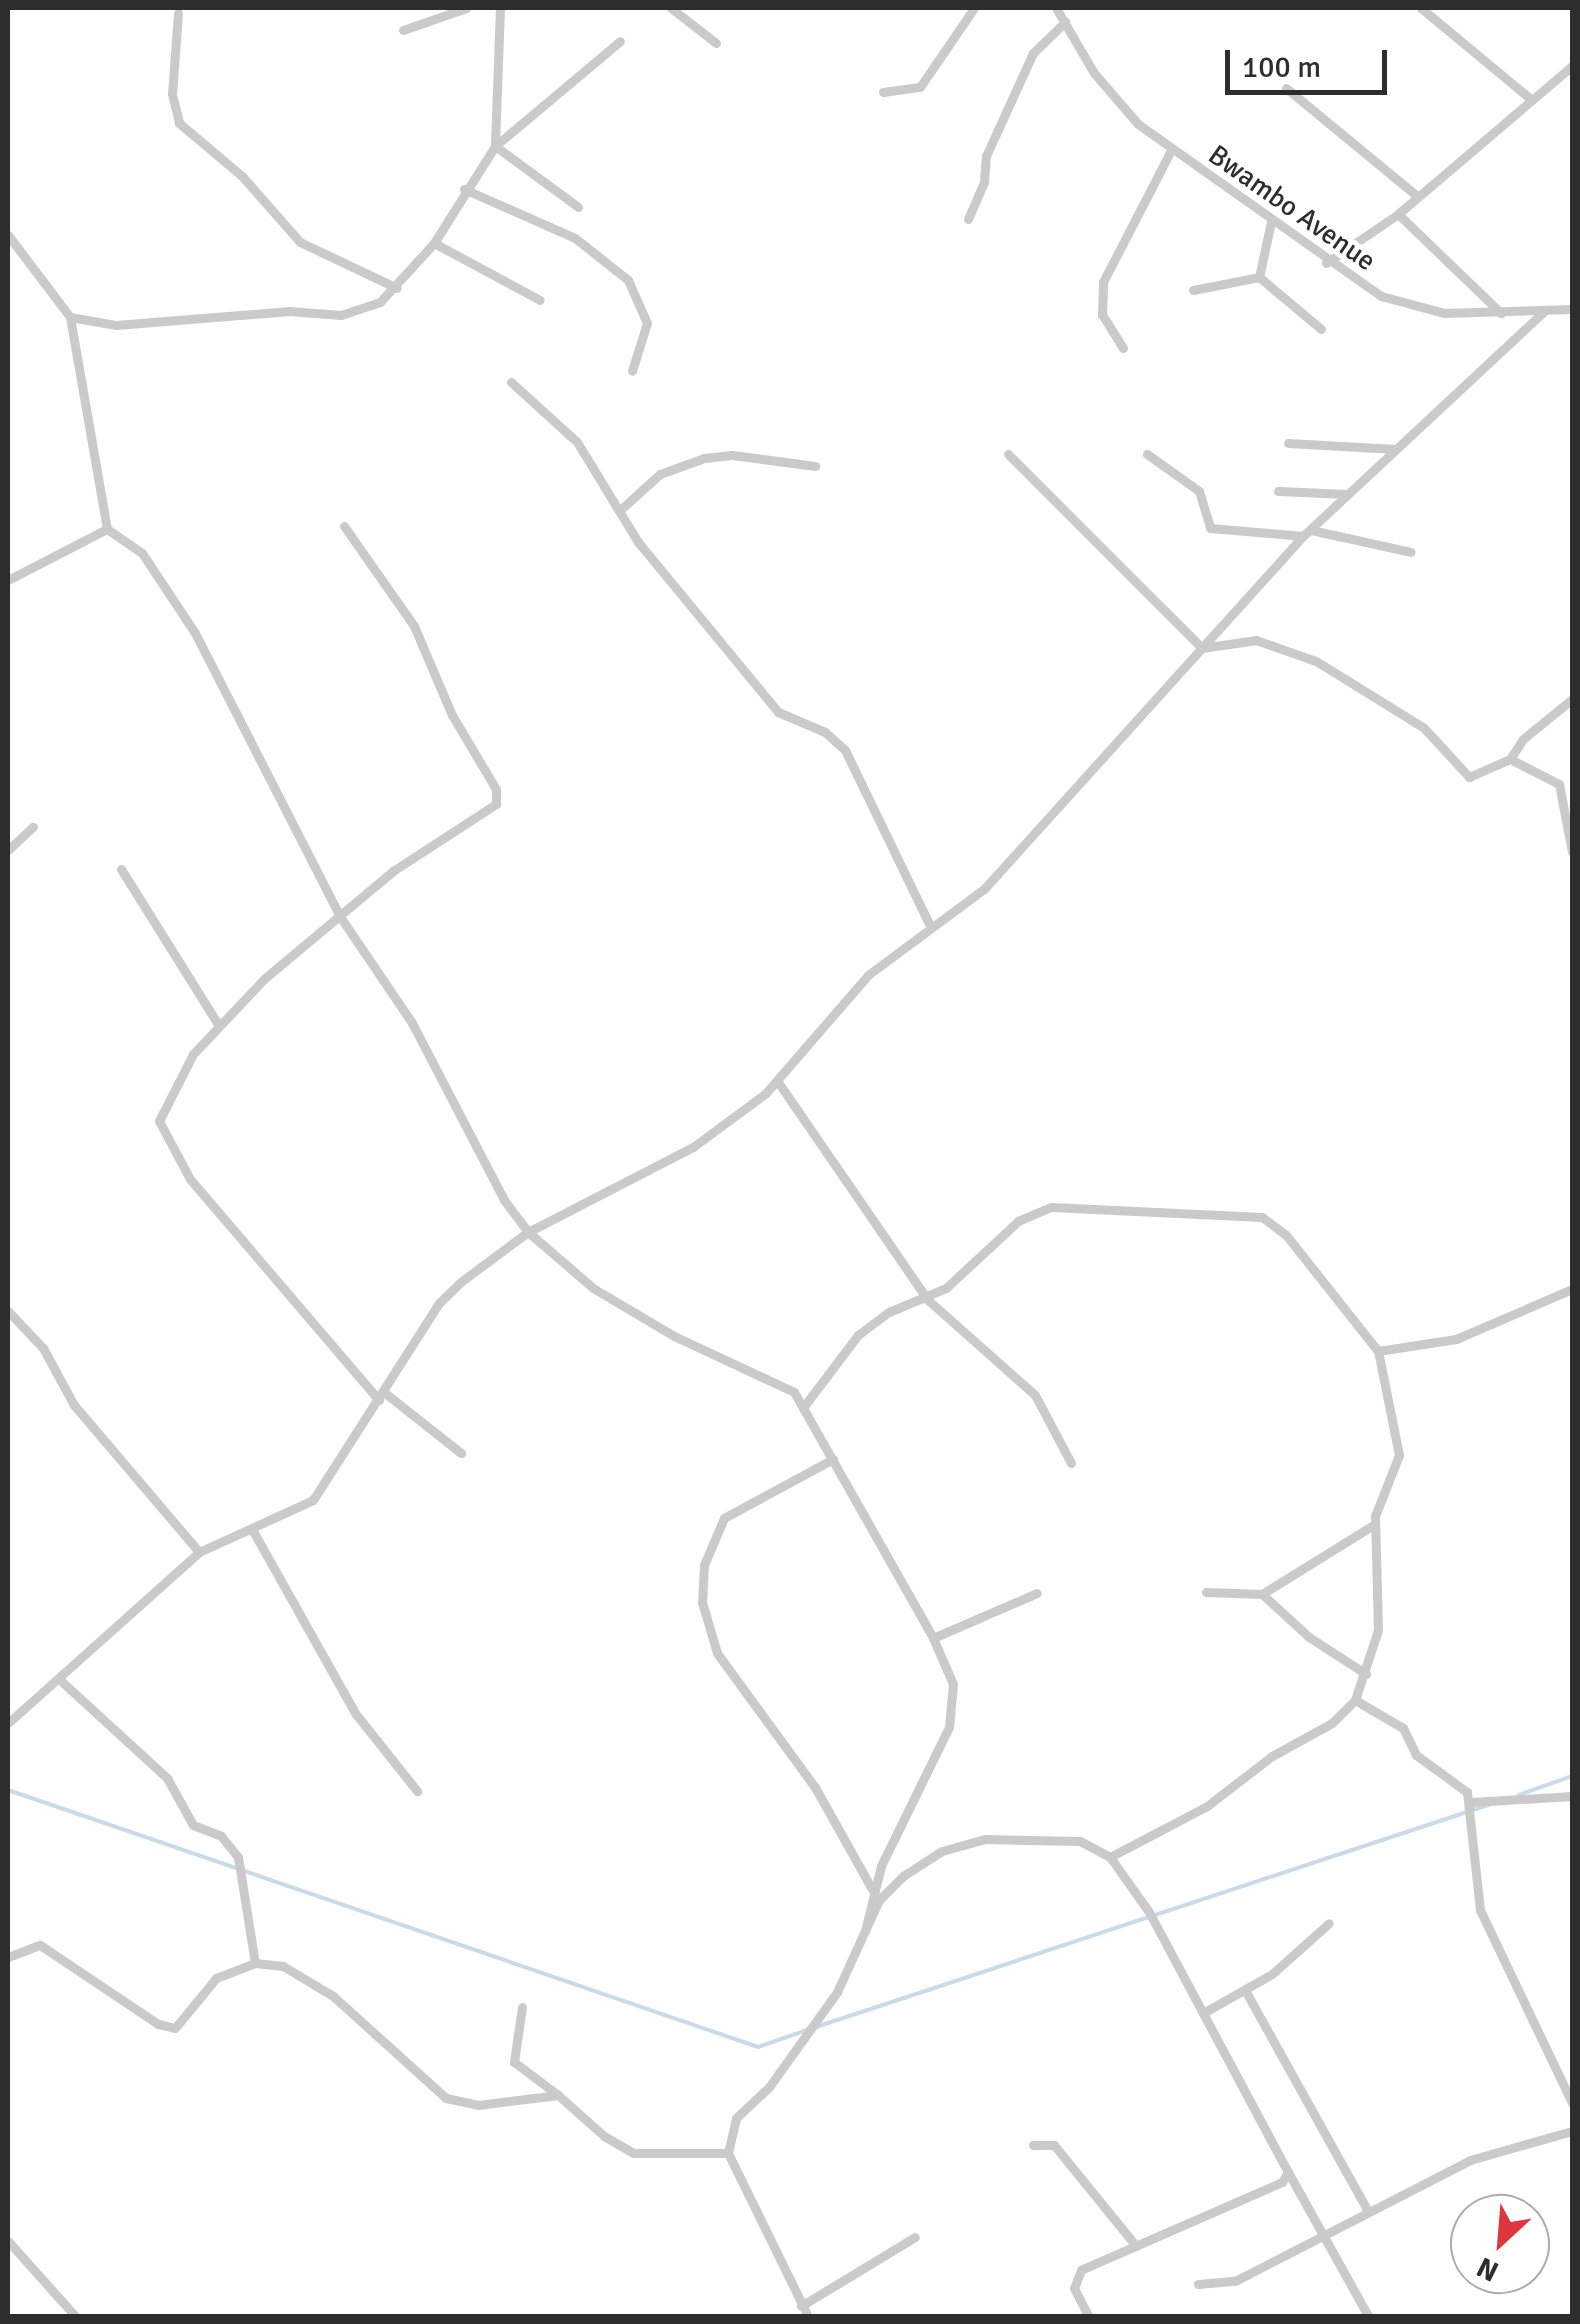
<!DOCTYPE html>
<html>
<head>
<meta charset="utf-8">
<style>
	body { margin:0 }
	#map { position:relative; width:1580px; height:2324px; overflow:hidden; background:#fff; font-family:Signika,sans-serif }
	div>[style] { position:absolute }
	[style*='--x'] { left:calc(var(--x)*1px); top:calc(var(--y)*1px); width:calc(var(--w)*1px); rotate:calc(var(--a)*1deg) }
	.stream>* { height:4px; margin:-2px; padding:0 2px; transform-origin:2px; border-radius:2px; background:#c8dbe9 }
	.street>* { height:9px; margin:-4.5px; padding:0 4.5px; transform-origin:4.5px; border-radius:4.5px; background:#cacaca }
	span { translate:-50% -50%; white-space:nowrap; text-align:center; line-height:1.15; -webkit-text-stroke:10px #fff; paint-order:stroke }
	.street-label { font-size:28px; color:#2d2d2d }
	.frame { position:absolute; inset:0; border:10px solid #2d2d2d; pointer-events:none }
	.north { position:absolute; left:1450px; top:2194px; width:100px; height:100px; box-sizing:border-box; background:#fff; border:2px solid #ababab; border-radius:50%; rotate:206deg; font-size:28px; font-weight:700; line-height:40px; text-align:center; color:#2d2d2d }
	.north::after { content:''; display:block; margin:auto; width:35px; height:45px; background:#dd363c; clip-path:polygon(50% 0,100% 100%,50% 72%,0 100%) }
	.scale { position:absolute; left:1225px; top:50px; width:162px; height:45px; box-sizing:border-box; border:5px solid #2d2d2d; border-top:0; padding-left:12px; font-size:30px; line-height:35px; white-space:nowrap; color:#2d2d2d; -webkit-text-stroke:8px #fff; paint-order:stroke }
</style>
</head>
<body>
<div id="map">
	<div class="stream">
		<i style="--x:8;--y:1790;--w:793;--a:18.91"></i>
		<i style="--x:758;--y:2047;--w:52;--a:-19.1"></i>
		<i style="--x:1519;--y:1795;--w:56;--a:-19.7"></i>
		<i style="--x:816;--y:2027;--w:711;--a:-18.28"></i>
	</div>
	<div class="street">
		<i style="--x:500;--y:8;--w:138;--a:92.1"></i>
		<i style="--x:495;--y:146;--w:103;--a:36.3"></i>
		<i style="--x:671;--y:8;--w:57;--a:37.9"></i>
		<i style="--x:1056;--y:8;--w:75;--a:59.7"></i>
		<i style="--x:1094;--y:73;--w:67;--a:49.2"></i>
		<i style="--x:1138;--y:124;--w:298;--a:35.3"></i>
		<i style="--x:1381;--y:296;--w:65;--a:15.1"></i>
		<i style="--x:1444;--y:313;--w:128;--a:-1.8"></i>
		<i style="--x:1421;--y:8;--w:144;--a:39.7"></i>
		<i style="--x:178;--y:13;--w:81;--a:94.2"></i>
		<i style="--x:172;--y:94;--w:30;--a:76"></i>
		<i style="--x:179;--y:123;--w:82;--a:40.1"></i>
		<i style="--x:242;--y:176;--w:88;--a:48.7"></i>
		<i style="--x:300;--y:242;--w:107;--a:25.4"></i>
		<i style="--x:403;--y:30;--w:67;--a:-19.2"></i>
		<i style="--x:1286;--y:88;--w:171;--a:39.5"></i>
		<i style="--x:883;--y:92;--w:37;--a:-8"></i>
		<i style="--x:920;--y:87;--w:96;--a:-55.6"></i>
		<i style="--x:464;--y:189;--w:121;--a:23.8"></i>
		<i style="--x:575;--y:238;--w:68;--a:38.4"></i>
		<i style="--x:628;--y:280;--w:47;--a:66.2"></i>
		<i style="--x:647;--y:323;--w:50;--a:107.4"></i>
		<i style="--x:1398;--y:214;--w:143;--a:43.9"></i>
		<i style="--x:968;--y:219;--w:40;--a:-66.6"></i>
		<i style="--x:984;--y:182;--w:26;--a:-86"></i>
		<i style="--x:986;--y:156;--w:113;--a:-65.5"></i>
		<i style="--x:1033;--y:53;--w:45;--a:-44.1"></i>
		<i style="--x:1271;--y:222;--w:56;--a:102.3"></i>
		<i style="--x:1259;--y:277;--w:81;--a:40"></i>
		<i style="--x:8;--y:235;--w:103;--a:52.9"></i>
		<i style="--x:70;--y:317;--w:215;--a:80.1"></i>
		<i style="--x:107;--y:529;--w:42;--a:34.4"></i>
		<i style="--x:142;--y:553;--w:96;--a:56.5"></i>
		<i style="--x:195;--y:633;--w:317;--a:62.9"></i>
		<i style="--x:339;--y:915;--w:130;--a:55.9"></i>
		<i style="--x:412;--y:1023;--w:199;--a:62.5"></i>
		<i style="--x:504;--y:1200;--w:40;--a:53"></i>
		<i style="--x:528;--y:1232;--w:86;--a:40.7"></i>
		<i style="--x:593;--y:1288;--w:94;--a:30.7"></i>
		<i style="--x:674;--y:1336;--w:132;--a:25"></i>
		<i style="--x:794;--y:1392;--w:283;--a:60.5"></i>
		<i style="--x:933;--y:1638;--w:50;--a:66.5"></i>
		<i style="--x:953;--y:1684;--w:43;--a:95.3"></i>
		<i style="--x:949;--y:1727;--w:155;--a:116.1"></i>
		<i style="--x:881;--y:1866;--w:67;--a:103.8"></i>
		<i style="--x:434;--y:243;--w:120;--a:28.3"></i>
		<i style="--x:1326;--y:263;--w:87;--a:-34.2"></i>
		<i style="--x:1398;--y:214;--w:228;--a:-40.4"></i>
		<i style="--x:1193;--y:290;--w:67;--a:-11.1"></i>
		<i style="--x:70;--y:317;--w:47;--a:9.9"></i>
		<i style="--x:116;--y:325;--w:174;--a:-4.6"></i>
		<i style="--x:289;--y:311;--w:52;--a:4.4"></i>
		<i style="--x:341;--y:315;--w:41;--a:-18.4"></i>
		<i style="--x:380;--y:302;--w:80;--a:-47.5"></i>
		<i style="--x:434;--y:243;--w:115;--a:-57.8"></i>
		<i style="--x:495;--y:146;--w:163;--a:-40"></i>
		<i style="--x:1123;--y:348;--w:39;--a:-122"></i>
		<i style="--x:1102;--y:315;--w:33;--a:-88"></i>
		<i style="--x:1103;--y:282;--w:148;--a:-62.7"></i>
		<i style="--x:511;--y:382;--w:89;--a:42.3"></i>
		<i style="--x:577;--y:442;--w:117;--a:58.6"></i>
		<i style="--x:638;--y:542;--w:220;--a:50.5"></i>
		<i style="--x:778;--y:712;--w:51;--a:23.1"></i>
		<i style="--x:825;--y:732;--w:27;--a:42"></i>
		<i style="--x:845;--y:750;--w:195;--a:64.2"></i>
		<i style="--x:1288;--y:443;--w:108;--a:3.2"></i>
		<i style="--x:1008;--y:454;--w:274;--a:45"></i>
		<i style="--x:1202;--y:648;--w:55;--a:-8.4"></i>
		<i style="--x:1256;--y:640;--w:64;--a:19.3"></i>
		<i style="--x:1316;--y:661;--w:127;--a:31.8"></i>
		<i style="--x:1424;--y:728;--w:67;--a:47.4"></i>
		<i style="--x:1469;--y:777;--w:45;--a:-23.7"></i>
		<i style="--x:1510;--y:759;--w:24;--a:-57"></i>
		<i style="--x:1523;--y:739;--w:63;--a:-39.2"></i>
		<i style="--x:1147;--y:454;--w:64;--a:35.4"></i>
		<i style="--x:1199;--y:491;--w:39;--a:73"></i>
		<i style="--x:1210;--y:528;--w:93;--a:4.9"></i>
		<i style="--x:1278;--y:491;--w:69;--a:2.5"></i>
		<i style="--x:619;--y:511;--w:55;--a:-42.1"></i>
		<i style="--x:660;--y:474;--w:47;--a:-20"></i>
		<i style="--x:704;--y:458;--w:28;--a:-6"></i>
		<i style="--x:732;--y:455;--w:84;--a:7.5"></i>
		<i style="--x:344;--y:526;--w:122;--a:55"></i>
		<i style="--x:414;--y:626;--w:97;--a:66.9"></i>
		<i style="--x:452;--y:715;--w:86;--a:59.3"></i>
		<i style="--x:496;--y:789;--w:15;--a:90"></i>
		<i style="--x:496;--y:804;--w:123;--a:147"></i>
		<i style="--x:393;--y:871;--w:168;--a:140.1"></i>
		<i style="--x:264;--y:979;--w:103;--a:133.4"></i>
		<i style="--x:193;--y:1054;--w:75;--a:116.9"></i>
		<i style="--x:159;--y:1121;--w:66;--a:61.9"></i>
		<i style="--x:190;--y:1179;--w:291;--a:49.5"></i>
		<i style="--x:1311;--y:530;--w:102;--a:12.4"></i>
		<i style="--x:8;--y:580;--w:111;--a:-27.3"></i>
		<i style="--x:1510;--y:759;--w:55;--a:27"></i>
		<i style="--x:1559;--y:784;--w:69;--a:79.2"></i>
		<i style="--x:8;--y:850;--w:34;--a:-43"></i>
		<i style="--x:121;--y:869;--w:183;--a:58"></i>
		<i style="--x:778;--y:1082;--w:265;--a:55.5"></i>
		<i style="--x:928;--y:1300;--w:143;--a:41.6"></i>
		<i style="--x:1035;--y:1395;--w:77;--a:62.1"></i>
		<i style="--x:8;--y:1311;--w:51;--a:46.6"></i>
		<i style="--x:43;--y:1348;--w:65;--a:61.5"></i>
		<i style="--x:74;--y:1405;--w:193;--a:49.6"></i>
		<i style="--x:385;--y:1393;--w:97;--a:38.3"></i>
		<i style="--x:805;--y:1405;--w:88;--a:-52.9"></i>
		<i style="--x:858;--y:1335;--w:39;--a:-37"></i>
		<i style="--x:889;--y:1312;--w:62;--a:-22.8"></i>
		<i style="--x:946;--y:1288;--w:98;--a:-42.9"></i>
		<i style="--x:1018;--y:1221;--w:36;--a:-23"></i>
		<i style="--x:1051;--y:1207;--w:211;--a:2.7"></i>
		<i style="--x:1262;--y:1217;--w:30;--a:37"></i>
		<i style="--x:1286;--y:1235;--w:148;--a:51.6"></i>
		<i style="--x:1378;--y:1351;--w:79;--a:-8.7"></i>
		<i style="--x:1456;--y:1339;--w:126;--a:-23.3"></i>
		<i style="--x:833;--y:1459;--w:124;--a:151.6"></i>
		<i style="--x:724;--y:1518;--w:51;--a:113.1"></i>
		<i style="--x:704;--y:1565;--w:37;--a:93"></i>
		<i style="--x:702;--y:1602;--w:53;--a:73.6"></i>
		<i style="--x:717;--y:1653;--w:168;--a:53.9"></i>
		<i style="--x:816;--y:1789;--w:115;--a:60.8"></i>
		<i style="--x:253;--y:1531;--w:209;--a:60.7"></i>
		<i style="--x:355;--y:1713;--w:100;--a:51.5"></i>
		<i style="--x:1206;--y:1592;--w:56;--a:2"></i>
		<i style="--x:1262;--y:1594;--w:133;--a:-31.8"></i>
		<i style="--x:1262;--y:1594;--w:64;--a:42.5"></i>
		<i style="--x:1309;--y:1637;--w:68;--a:33"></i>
		<i style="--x:933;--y:1638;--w:113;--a:-23.4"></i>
		<i style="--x:59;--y:1679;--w:147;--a:42.5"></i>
		<i style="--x:167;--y:1778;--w:54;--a:61"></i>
		<i style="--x:193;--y:1825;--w:30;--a:21"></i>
		<i style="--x:221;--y:1836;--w:27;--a:51"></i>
		<i style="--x:238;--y:1857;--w:107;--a:80.9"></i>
		<i style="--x:1355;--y:1700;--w:56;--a:30.3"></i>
		<i style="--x:1403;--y:1728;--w:30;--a:64"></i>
		<i style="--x:1416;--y:1755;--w:63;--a:36"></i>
		<i style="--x:1467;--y:1792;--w:119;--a:83.7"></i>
		<i style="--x:1480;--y:1910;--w:214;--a:64.5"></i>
		<i style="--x:8;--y:1723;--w:256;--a:-41.8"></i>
		<i style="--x:199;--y:1552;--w:125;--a:-24.5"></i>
		<i style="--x:313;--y:1500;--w:234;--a:-57.4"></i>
		<i style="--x:439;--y:1303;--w:32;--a:-44"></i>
		<i style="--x:462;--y:1281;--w:82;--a:-36.6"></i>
		<i style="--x:528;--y:1232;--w:186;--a:-27.3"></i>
		<i style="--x:693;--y:1147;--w:89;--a:-36.4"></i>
		<i style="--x:765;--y:1094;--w:157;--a:-49.1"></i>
		<i style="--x:868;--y:975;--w:144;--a:-36.6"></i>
		<i style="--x:984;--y:889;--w:476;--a:-47.9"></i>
		<i style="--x:1303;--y:536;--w:330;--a:-43"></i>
		<i style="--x:1472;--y:1802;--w:100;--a:-3.4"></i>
		<i style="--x:1110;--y:1857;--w:110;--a:-27.7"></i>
		<i style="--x:1207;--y:1806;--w:82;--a:-37.6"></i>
		<i style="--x:1272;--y:1756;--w:68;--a:-28.8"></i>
		<i style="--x:1332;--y:1723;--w:33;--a:-45"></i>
		<i style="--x:1355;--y:1700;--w:74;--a:-71.8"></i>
		<i style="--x:1378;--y:1630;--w:114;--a:-91.5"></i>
		<i style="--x:1375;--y:1516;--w:66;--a:-68.5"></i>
		<i style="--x:1399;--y:1455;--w:106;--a:-101.4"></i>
		<i style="--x:8;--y:1957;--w:34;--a:-21"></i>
		<i style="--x:40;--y:1945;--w:142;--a:33.8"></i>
		<i style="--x:158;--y:2024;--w:17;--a:13"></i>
		<i style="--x:175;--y:2028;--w:65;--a:-50.6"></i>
		<i style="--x:216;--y:1978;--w:42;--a:-21"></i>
		<i style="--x:255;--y:1963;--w:28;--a:6"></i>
		<i style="--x:283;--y:1966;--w:58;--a:31"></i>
		<i style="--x:333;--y:1996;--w:152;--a:42.1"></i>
		<i style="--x:446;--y:2098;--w:33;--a:12"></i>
		<i style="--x:478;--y:2105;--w:81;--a:-7.1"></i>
		<i style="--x:558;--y:2095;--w:62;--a:41.7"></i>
		<i style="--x:604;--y:2136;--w:34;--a:30"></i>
		<i style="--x:634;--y:2153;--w:94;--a:0"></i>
		<i style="--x:728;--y:2153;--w:182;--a:63.9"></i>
		<i style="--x:1246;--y:1992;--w:251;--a:60.9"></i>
		<i style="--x:522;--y:2007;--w:56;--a:98.3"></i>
		<i style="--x:514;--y:2062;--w:55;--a:36.9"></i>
		<i style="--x:1203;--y:2013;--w:79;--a:-29.5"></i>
		<i style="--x:1272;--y:1974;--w:76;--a:-41.8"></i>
		<i style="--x:1033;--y:2145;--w:21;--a:0"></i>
		<i style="--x:1054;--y:2145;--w:130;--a:50.9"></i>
		<i style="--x:728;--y:2153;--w:36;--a:-77"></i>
		<i style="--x:736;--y:2118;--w:45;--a:-43.2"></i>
		<i style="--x:769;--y:2087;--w:117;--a:-54.4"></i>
		<i style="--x:837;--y:1992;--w:101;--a:-65.5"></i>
		<i style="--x:879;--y:1900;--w:34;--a:-45"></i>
		<i style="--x:903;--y:1876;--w:46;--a:-32.7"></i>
		<i style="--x:942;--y:1851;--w:45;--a:-15.6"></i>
		<i style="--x:985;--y:1839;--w:95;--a:1.2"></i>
		<i style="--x:1080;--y:1841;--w:34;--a:28"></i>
		<i style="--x:1110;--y:1857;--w:67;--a:54.7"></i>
		<i style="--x:1149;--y:1912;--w:295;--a:61.9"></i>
		<i style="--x:1288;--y:2172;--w:12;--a:121"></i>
		<i style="--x:1282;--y:2182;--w:219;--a:156.4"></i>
		<i style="--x:1081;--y:2270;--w:19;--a:111"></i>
		<i style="--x:1074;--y:2288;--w:31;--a:63"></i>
		<i style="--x:1288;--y:2172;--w:165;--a:60.9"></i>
		<i style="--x:8;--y:2241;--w:101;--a:48.2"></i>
		<i style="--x:1198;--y:2284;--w:37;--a:-5"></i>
		<i style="--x:1235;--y:2281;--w:264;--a:-27.2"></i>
		<i style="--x:1470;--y:2160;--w:106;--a:-15.9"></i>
		<i style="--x:801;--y:2306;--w:133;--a:-31.2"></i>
	</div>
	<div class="street-label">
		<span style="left:1292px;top:208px;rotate:35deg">Bwambo Avenue</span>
	</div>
	<div class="frame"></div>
	<div class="north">N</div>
	<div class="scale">100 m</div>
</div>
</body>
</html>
